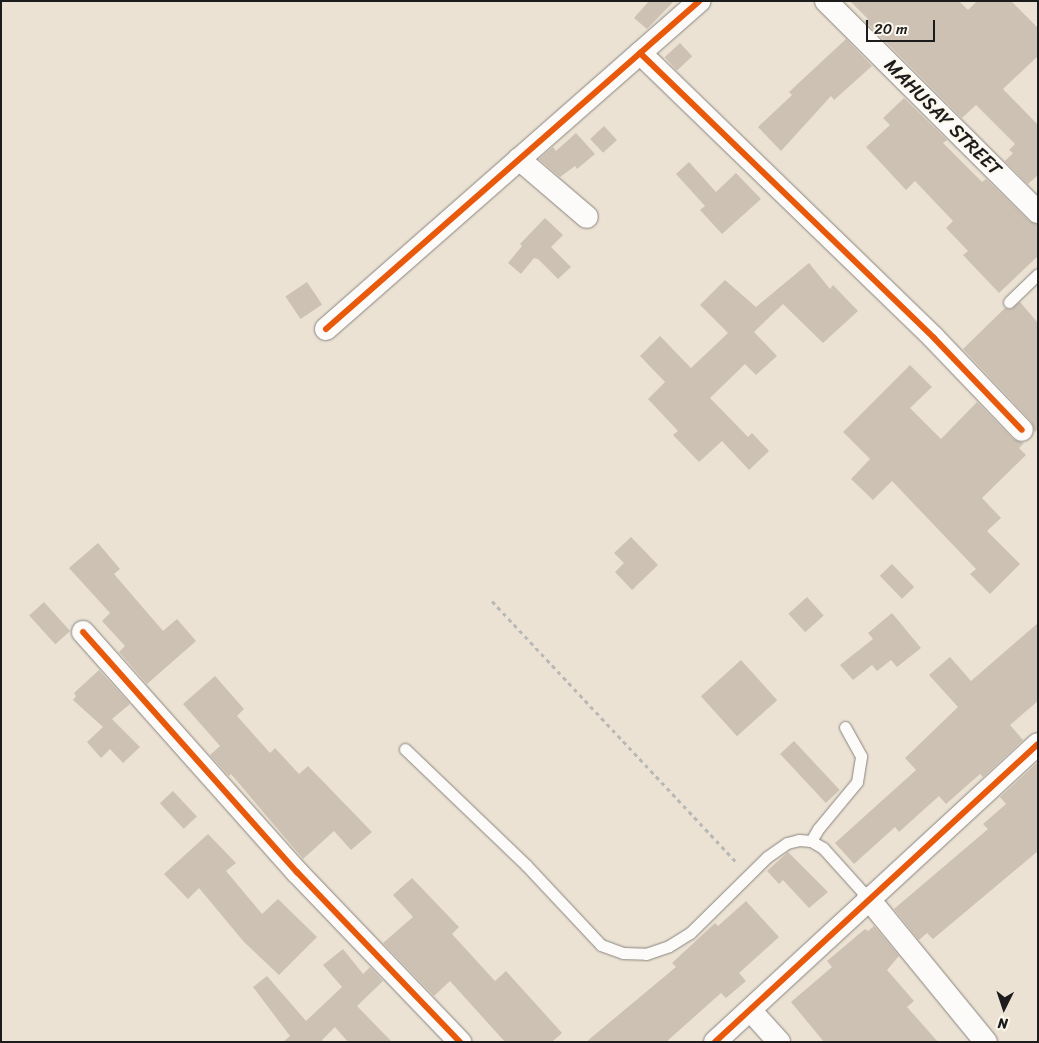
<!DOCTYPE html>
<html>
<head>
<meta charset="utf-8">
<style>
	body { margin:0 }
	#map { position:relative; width:1039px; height:1043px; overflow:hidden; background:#ebe2d4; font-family:Sriracha,sans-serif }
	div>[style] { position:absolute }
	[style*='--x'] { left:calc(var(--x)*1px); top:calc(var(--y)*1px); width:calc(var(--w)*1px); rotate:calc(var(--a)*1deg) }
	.building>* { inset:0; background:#cdc1b4; transform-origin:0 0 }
	.path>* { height:3px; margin-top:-1.5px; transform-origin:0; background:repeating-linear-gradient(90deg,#b9b8b5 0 4px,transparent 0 8px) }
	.roads { filter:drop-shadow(0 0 1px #8a857e) drop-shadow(0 0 1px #8a857e) }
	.lane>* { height:11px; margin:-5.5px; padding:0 5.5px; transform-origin:5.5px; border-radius:5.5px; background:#fcfbf9 }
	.street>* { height:22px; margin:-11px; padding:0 11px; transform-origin:11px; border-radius:11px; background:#fcfbf9 }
	.cycleway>* { height:6px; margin:-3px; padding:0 3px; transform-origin:3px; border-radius:3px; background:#e8590c }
	span { translate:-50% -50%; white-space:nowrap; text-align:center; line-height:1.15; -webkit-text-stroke:4px #fbf7ec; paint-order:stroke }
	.street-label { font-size:19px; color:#1c1c1c }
	.frame { position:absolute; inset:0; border:2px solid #1c1c1c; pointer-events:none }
	.north { position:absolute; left:979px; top:983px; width:50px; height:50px; -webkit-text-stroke:4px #fbf7ec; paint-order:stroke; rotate:184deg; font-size:14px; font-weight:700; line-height:20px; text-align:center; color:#1c1c1c }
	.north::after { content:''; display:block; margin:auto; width:18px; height:22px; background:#1c1c1c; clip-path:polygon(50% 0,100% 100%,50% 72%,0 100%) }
	.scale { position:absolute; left:866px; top:20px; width:69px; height:22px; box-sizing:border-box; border:2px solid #1c1c1c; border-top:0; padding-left:6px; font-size:15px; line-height:18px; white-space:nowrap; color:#1c1c1c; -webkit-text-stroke:4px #fbf7ec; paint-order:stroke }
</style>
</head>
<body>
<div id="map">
	<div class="building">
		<i style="clip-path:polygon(649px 1px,674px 1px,647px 29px,634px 18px)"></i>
		<i style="clip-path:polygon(850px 1px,959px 1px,968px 10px,977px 1px,1011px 1px,1038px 28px,1038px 56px,1003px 89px,1038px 125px,1038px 175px,1028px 184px,1005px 161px,1013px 153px,1009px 150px,1015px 144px,976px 105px,962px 118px,865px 21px,868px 19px)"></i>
		<i style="clip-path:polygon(846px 39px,872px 66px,834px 100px,831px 96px,781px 151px,758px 127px,792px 95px,789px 92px)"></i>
		<i style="left:680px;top:43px;width:18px;height:21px;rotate:47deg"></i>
		<i style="clip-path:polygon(904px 98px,947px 140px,943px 143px,982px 182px,986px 179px,1029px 221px,1038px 225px,1038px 256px,999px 293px,963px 255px,968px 251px,946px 228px,953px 221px,915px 181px,906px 190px,866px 147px,890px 125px,883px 118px)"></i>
		<i style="left:604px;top:126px;width:19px;height:19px;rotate:47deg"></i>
		<i style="clip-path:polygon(576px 133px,595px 154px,577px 169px,575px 166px,560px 177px,539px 159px,553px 147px,556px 151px)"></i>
		<i style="clip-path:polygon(689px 162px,716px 192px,736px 173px,761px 199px,722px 234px,700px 210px,705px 206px,676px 174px)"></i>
		<i style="clip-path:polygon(545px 218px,563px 235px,551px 247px,571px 267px,558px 279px,538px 259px,534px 258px,521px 274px,508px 263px,522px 246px,520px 244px)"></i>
		<i style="clip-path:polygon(809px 263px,830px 289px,833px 285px,858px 311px,823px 343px,783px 304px,754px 332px,777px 356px,756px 375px,745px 364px,710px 398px,748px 437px,752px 433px,769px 451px,749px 470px,722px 441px,699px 462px,673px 435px,678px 431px,648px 399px,665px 382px,640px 356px,660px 336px,691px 368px,728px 333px,700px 305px,725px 280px,756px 307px)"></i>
		<i style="left:307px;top:282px;width:27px;height:26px;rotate:56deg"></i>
		<i style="clip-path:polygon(1020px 302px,1038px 323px,1038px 429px,1035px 432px,1031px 421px,963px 349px,1005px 308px,1011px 309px)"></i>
		<i style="clip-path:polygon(910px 365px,932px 387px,910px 408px,941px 439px,977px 402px,1013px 439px,1024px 443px,1019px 448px,1026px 455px,982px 498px,1001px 518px,987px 531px,1020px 564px,990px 594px,970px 574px,976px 569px,892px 481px,873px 500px,851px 479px,870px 459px,843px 432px)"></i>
		<i style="clip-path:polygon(631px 537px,658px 565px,632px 590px,615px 572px,624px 563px,614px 553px)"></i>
		<i style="clip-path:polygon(98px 543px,120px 569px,114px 574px,163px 631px,177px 619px,196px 641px,147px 684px,119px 652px,125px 646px,102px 621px,110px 613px,69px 568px)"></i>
		<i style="left:892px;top:564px;width:32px;height:17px;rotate:46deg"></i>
		<i style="left:807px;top:597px;width:25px;height:25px;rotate:48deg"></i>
		<i style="left:44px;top:602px;width:39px;height:20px;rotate:48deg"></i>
		<i style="clip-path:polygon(892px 613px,921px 648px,897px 667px,891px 660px,877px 671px,872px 665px,853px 680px,840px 665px,873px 639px,868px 633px)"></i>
		<i style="clip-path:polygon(1038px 623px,1038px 701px,1010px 725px,1023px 740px,983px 777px,980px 774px,946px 804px,939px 796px,899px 832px,895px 827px,854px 864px,835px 843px,916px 770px,905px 758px,958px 707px,929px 675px,950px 657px,971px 681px)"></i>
		<i style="left:741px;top:660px;width:54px;height:54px;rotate:48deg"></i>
		<i style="clip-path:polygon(99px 670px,130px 704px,112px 719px,140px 747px,123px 763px,110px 749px,101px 758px,87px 742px,103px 727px,73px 700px,76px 696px,74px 693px)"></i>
		<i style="clip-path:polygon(215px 676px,244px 709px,237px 716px,270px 753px,275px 748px,299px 774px,308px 766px,372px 832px,351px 850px,334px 831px,303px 859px,231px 774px,229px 776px,210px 755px,220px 746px,183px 704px)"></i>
		<i style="left:794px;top:741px;width:67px;height:19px;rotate:47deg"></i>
		<i style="clip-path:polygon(1038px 762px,1038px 851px,933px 939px,927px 933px,919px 940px,894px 909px,988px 829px,983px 824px,1006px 804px,1000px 797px)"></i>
		<i style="left:173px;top:791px;width:35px;height:18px;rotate:47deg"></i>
		<i style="clip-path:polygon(208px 834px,236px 863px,226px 871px,262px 914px,278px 899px,317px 937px,279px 975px,244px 942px,199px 888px,188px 899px,164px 874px)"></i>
		<i style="clip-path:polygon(788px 852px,828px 892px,809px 908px,783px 880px,779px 884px,767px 871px)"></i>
		<i style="clip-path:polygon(412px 878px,459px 927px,452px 934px,495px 981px,506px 971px,562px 1033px,552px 1042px,505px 1042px,450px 981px,434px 996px,383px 943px,413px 917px,393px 895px)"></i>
		<i style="clip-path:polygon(746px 901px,779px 937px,739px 973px,746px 981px,726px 998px,721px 993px,666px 1042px,586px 1042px,676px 967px,672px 963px,715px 923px,718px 926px)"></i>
		<i style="clip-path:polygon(874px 926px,899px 956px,887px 970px,914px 1001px,907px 1007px,938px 1042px,824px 1042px,791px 1002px,832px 967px,827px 961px,865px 929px,868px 931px)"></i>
		<i style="clip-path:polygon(343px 949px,363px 974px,370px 967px,383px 981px,357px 1006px,392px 1042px,348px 1042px,335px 1027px,322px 1040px,324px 1042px,283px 1042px,290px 1036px,253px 987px,267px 976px,306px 1021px,342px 987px,323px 965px)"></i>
	</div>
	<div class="path">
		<i style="--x:492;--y:601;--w:360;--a:46.9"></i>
	</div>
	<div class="roads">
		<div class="lane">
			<i style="--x:1009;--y:302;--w:40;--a:-44"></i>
			<i style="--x:405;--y:749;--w:168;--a:43.8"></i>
			<i style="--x:526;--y:865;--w:110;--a:46.8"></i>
			<i style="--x:601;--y:945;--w:23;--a:20"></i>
			<i style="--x:623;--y:953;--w:23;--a:2"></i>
			<i style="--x:646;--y:954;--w:24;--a:-19"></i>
			<i style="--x:669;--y:946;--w:25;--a:-32"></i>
			<i style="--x:690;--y:933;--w:108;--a:-44.6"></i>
			<i style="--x:767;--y:857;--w:24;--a:-35"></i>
			<i style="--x:787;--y:843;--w:12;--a:-14"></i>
			<i style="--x:799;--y:840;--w:12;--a:5"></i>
			<i style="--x:811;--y:841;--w:14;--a:30"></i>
			<i style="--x:823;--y:848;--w:67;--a:48"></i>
			<i style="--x:811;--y:841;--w:14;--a:-60"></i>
			<i style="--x:818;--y:829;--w:61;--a:-50.3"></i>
			<i style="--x:857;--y:782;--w:26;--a:-81"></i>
			<i style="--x:861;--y:756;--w:33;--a:-119"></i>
		</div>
		<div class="street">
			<i style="--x:826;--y:1;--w:299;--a:44.9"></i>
			<i style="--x:640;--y:53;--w:409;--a:44.1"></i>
			<i style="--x:934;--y:338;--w:127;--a:46.3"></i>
			<i style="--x:519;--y:159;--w:89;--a:40.5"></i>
			<i style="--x:326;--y:329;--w:497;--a:-41.3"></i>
			<i style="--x:83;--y:632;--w:322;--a:48.3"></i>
			<i style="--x:297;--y:872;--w:236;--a:46.2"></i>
			<i style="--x:868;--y:898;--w:186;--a:50.7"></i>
			<i style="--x:751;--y:1011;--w:42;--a:47.9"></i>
			<i style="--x:715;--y:1042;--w:439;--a:-42.7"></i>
		</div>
	</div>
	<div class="cycleway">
		<i style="--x:640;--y:53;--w:409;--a:44.1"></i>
		<i style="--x:934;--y:338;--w:127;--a:46.3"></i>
		<i style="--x:326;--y:329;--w:497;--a:-41.3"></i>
		<i style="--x:83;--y:632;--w:322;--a:48.3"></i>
		<i style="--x:297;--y:872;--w:236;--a:46.2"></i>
		<i style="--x:715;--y:1042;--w:439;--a:-42.7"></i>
	</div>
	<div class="street-label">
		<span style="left:943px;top:117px;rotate:45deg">MAHUSAY STREET</span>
	</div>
	<div class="frame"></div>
	<div class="north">N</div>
	<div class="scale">20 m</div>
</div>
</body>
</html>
